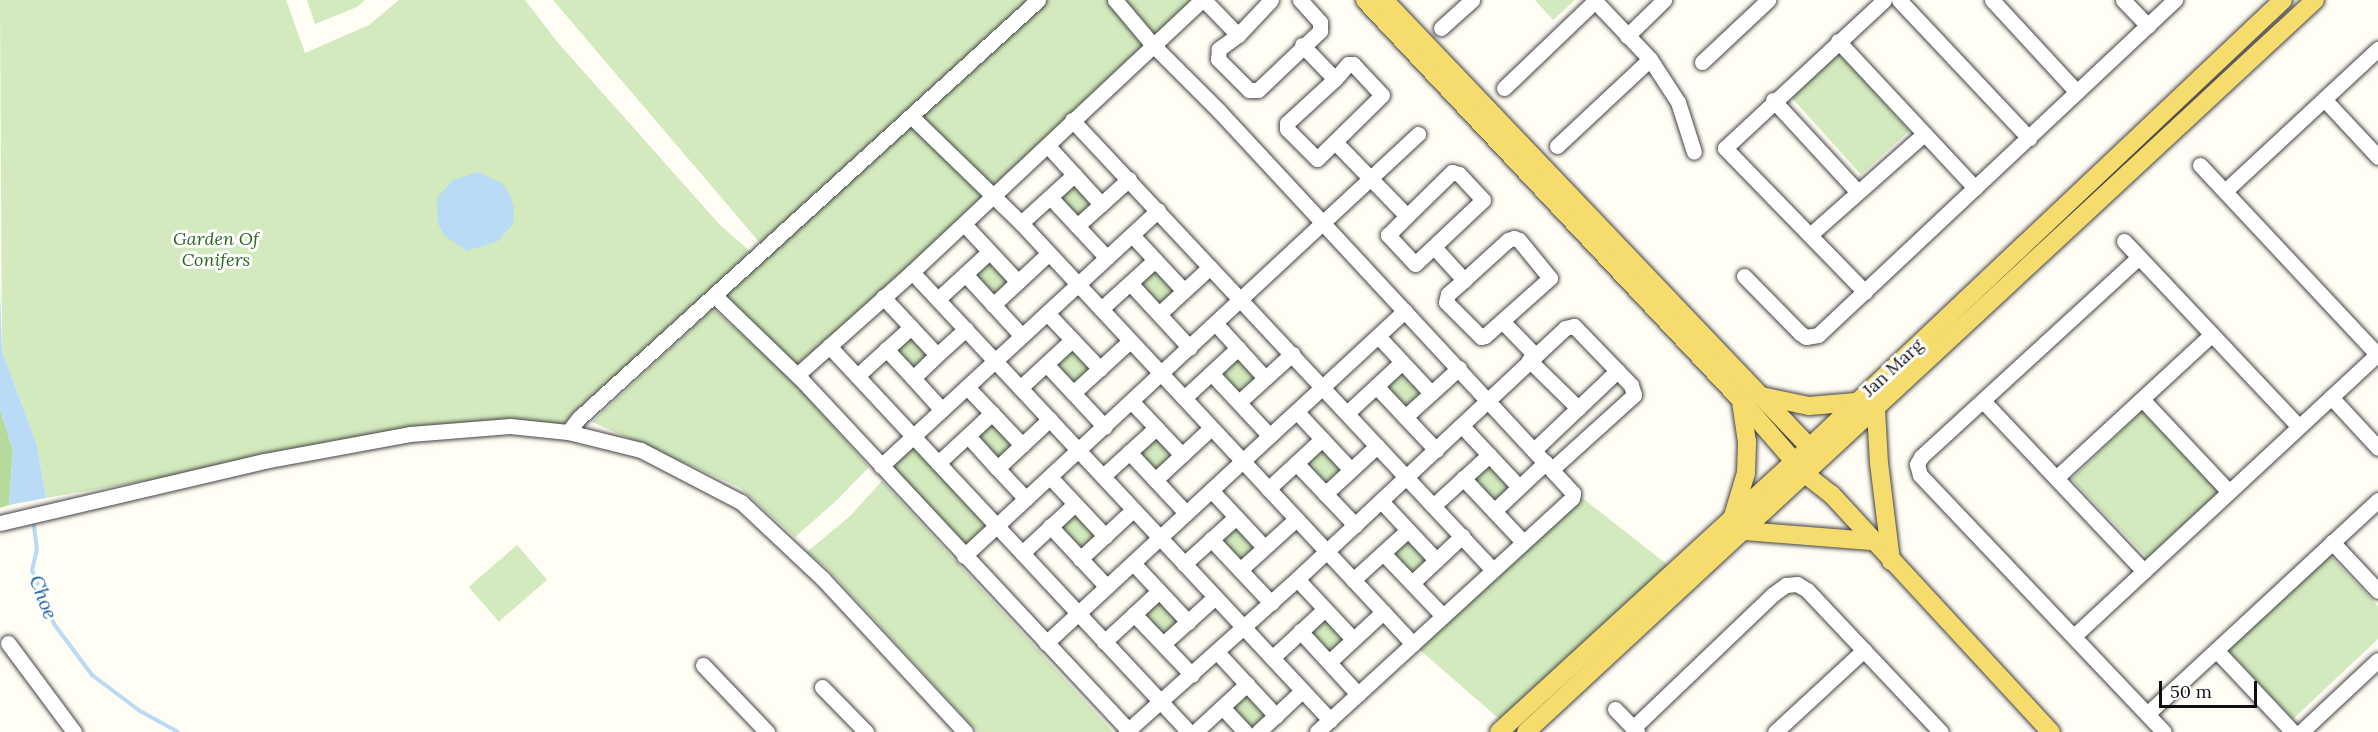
<!DOCTYPE html>
<html>
<head>
<meta charset="utf-8">
<style>
	body { margin:0 }
	#map { position:relative; width:2378px; height:732px; overflow:hidden; background:#fffdf4; font-family:Lora,serif }
	div>[style] { position:absolute }
	[style*='--x'] { left:calc(var(--x)*1px); top:calc(var(--y)*1px); width:calc(var(--w)*1px); rotate:calc(var(--a)*1deg) }
	.green>* { inset:0; background:#d2eabd; transform-origin:0 0 }
	.forest>* { inset:0; background:#b5da9c }
	.water>* { inset:0; background:#b9dbf6 }
	.stream>* { height:4px; margin:-2px; padding:0 2px; transform-origin:2px; border-radius:2px; background:#b9dbf6 }
	.roads { filter:drop-shadow(0 0 2px #434343) drop-shadow(0 0 2px #434343) }
	.minor>* { height:15px; margin:-7.5px; padding:0 7.5px; transform-origin:7.5px; border-radius:7.5px; background:#fff }
	.major>* { height:18px; margin:-9px; padding:0 9px; transform-origin:9px; border-radius:9px; background:#f6dc6d }
	span { translate:-50% -50%; white-space:nowrap; text-align:center; line-height:1.15; -webkit-text-stroke:6px #fff; paint-order:stroke }
	.park-label { font-size:18px; color:#2b6820; font-style:italic }
	.street-label { font-size:18px; color:#101010 }
	.water-label { font-size:20px; color:#1a5fa2; font-style:italic }
	.scale { position:absolute; left:2159px; top:681px; width:98px; height:27px; box-sizing:border-box; border:3px solid #101010; border-top:0; padding-left:8px; font-size:18px; line-height:21px; white-space:nowrap; color:#101010; -webkit-text-stroke:4px #fff; paint-order:stroke }
</style>
</head>
<body>
<div id="map">
	<div class="green">
		<i style="clip-path:polygon(0 0,286px 0,305px 53px,369px 25px,399px 0,525px 0,559px 44px,720px 225px,751px 252px,760px 243px,553px 0,1198px 0,794px 374px,713px 287px,561px 429px,485px 422px,46px 498px,37px 445px,2px 351px)"></i>
		<i style="clip-path:polygon(307px 0,365px 0,357px 7px,315px 24px)"></i>
		<i style="clip-path:polygon(1535px 0,1575px 0,1553px 20px)"></i>
		<i style="left:1839px;top:53px;width:105px;height:65px;rotate:48deg"></i>
		<i style="left:1074px;top:180px;width:33px;height:25px;rotate:47deg"></i>
		<i style="left:990px;top:258px;width:33px;height:25px;rotate:47deg"></i>
		<i style="left:1155px;top:265px;width:35px;height:28px;rotate:47deg"></i>
		<i style="clip-path:polygon(713px 309px,787px 374px,869px 467px,836px 501px,795px 537px,739px 487px,592px 422px)"></i>
		<i style="left:910px;top:333px;width:32px;height:24px;rotate:46deg"></i>
		<i style="left:1072px;top:347px;width:31px;height:26px;rotate:48deg"></i>
		<i style="left:1238px;top:355px;width:31px;height:27px;rotate:48deg"></i>
		<i style="left:1403px;top:368px;width:34px;height:26px;rotate:47deg"></i>
		<i style="left:2142px;top:411px;width:113px;height:98px;rotate:46deg"></i>
		<i style="left:991px;top:420px;width:36px;height:23px;rotate:46deg"></i>
		<i style="left:1156px;top:434px;width:29px;height:28px;rotate:49deg"></i>
		<i style="left:913px;top:437px;width:122px;height:43px;rotate:47deg"></i>
		<i style="left:1321px;top:445px;width:35px;height:26px;rotate:46deg"></i>
		<i style="left:1489px;top:461px;width:37px;height:27px;rotate:47deg"></i>
		<i style="clip-path:polygon(882px 481px,1113px 732px,978px 732px,827px 568px,807px 552px,850px 516px)"></i>
		<i style="clip-path:polygon(1572px 490px,1682px 576px,1513px 731px,1413px 644px)"></i>
		<i style="left:1075px;top:510px;width:36px;height:25px;rotate:48deg"></i>
		<i style="left:1237px;top:523px;width:33px;height:25px;rotate:47deg"></i>
		<i style="clip-path:polygon(1408px 536px,1431px 560px,1412px 574px,1389px 553px)"></i>
		<i style="left:517px;top:545px;width:46px;height:64px;rotate:49deg"></i>
		<i style="clip-path:polygon(2329px 555px,2378px 606px,2378px 639px,2293px 719px,2228px 650px)"></i>
		<i style="left:1160px;top:598px;width:33px;height:24px;rotate:47deg"></i>
		<i style="left:1325px;top:614px;width:33px;height:25px;rotate:46deg"></i>
		<i style="left:1247px;top:691px;width:34px;height:25px;rotate:45deg"></i>
	</div>
	<div class="forest">
		<i style="clip-path:polygon(0 409px,13px 450px,9px 505px,0 508px)"></i>
	</div>
	<div class="water">
		<i style="clip-path:polygon(478px 172px,503px 184px,510px 194px,514px 208px,513px 224px,498px 241px,467px 251px,445px 236px,438px 224px,437px 198px,453px 180px)"></i>
		<i style="clip-path:polygon(0 286px,2px 351px,37px 445px,46px 498px,9px 505px,13px 450px,0 409px)"></i>
	</div>
	<div class="stream">
		<i style="--x:33;--y:518;--w:31;--a:83"></i>
		<i style="--x:37;--y:549;--w:22;--a:103"></i>
		<i style="--x:32;--y:570;--w:58;--a:67.8"></i>
		<i style="--x:54;--y:624;--w:64;--a:53.3"></i>
		<i style="--x:92;--y:675;--w:60;--a:36.9"></i>
		<i style="--x:140;--y:711;--w:43;--a:28.9"></i>
	</div>
	<div class="roads">
		<div class="minor">
			<i style="--x:1115;--y:0;--w:57;--a:49.9"></i>
			<i style="--x:1152;--y:44;--w:95;--a:45"></i>
			<i style="--x:1219;--y:111;--w:521;--a:47.18"></i>
			<i style="--x:1573;--y:493;--w:5;--a:101"></i>
			<i style="--x:1572;--y:498;--w:346;--a:137.5"></i>
			<i style="--x:1204;--y:0;--w:49;--a:45.8"></i>
			<i style="--x:1238;--y:35;--w:48;--a:-46.7"></i>
			<i style="--x:1594;--y:0;--w:81;--a:46.5"></i>
			<i style="--x:1650;--y:59;--w:51;--a:56.9"></i>
			<i style="--x:1678;--y:102;--w:52;--a:72.3"></i>
			<i style="--x:1899;--y:0;--w:190;--a:46.7"></i>
			<i style="--x:1992;--y:0;--w:125;--a:47.3"></i>
			<i style="--x:2123;--y:0;--w:36;--a:46"></i>
			<i style="--x:1441;--y:28;--w:42;--a:-42.1"></i>
			<i style="--x:1238;--y:35;--w:24;--a:144"></i>
			<i style="--x:1219;--y:49;--w:10;--a:96"></i>
			<i style="--x:1218;--y:59;--w:44;--a:45"></i>
			<i style="--x:1249;--y:90;--w:9;--a:0"></i>
			<i style="--x:1258;--y:90;--w:86;--a:-43.6"></i>
			<i style="--x:1320;--y:31;--w:9;--a:-90"></i>
			<i style="--x:1320;--y:22;--w:30;--a:-132"></i>
			<i style="--x:1627;--y:36;--w:52;--a:-44.2"></i>
			<i style="--x:1838;--y:41;--w:201;--a:47"></i>
			<i style="--x:1302;--y:45;--w:47;--a:45.9"></i>
			<i style="--x:1335;--y:79;--w:20;--a:-49"></i>
			<i style="--x:1348;--y:64;--w:5;--a:0"></i>
			<i style="--x:1353;--y:64;--w:42;--a:46.9"></i>
			<i style="--x:1382;--y:95;--w:91;--a:135.4"></i>
			<i style="--x:1317;--y:159;--w:42;--a:-135"></i>
			<i style="--x:1287;--y:129;--w:6;--a:-90"></i>
			<i style="--x:1287;--y:123;--w:65;--a:-42.5"></i>
			<i style="--x:1702;--y:62;--w:91;--a:-43.2"></i>
			<i style="--x:1504;--y:88;--w:126;--a:-43.7"></i>
			<i style="--x:2324;--y:99;--w:79;--a:47"></i>
			<i style="--x:1773;--y:100;--w:125;--a:47.3"></i>
			<i style="--x:911;--y:116;--w:153;--a:44.2"></i>
			<i style="--x:1021;--y:223;--w:575;--a:47.04"></i>
			<i style="--x:1072;--y:120;--w:616;--a:46.91"></i>
			<i style="--x:1335;--y:142;--w:103;--a:45.8"></i>
			<i style="--x:1407;--y:216;--w:63;--a:-44.4"></i>
			<i style="--x:1452;--y:172;--w:7;--a:16"></i>
			<i style="--x:1459;--y:174;--w:35;--a:47"></i>
			<i style="--x:1483;--y:200;--w:93;--a:136.7"></i>
			<i style="--x:1415;--y:264;--w:40;--a:-133"></i>
			<i style="--x:1388;--y:235;--w:27;--a:-45"></i>
			<i style="--x:1048;--y:146;--w:79;--a:47.6"></i>
			<i style="--x:1557;--y:146;--w:127;--a:-43.1"></i>
			<i style="--x:2200;--y:165;--w:260;--a:46.9"></i>
			<i style="--x:2225;--y:191;--w:209;--a:-42.9"></i>
			<i style="--x:1050;--y:197;--w:83;--a:46.9"></i>
			<i style="--x:1021;--y:223;--w:72;--a:-42.2"></i>
			<i style="--x:964;--y:224;--w:79;--a:47"></i>
			<i style="--x:1077;--y:226;--w:70;--a:-42.1"></i>
			<i style="--x:1811;--y:234;--w:151;--a:-41.5"></i>
			<i style="--x:1132;--y:235;--w:76;--a:47.1"></i>
			<i style="--x:2124;--y:241;--w:255;--a:46.7"></i>
			<i style="--x:1434;--y:247;--w:45;--a:47.7"></i>
			<i style="--x:1464;--y:280;--w:59;--a:-42.3"></i>
			<i style="--x:1508;--y:240;--w:6;--a:-18"></i>
			<i style="--x:1514;--y:238;--w:5;--a:22"></i>
			<i style="--x:1519;--y:240;--w:49;--a:50.8"></i>
			<i style="--x:1550;--y:278;--w:87;--a:138.3"></i>
			<i style="--x:1485;--y:336;--w:4;--a:166"></i>
			<i style="--x:1481;--y:337;--w:49;--a:-135"></i>
			<i style="--x:1446;--y:302;--w:8;--a:-76"></i>
			<i style="--x:1448;--y:294;--w:21;--a:-41"></i>
			<i style="--x:2139;--y:257;--w:296;--a:137.5"></i>
			<i style="--x:1921;--y:457;--w:8;--a:120"></i>
			<i style="--x:1917;--y:464;--w:11;--a:75"></i>
			<i style="--x:1920;--y:475;--w:354;--a:46.5"></i>
			<i style="--x:912;--y:272;--w:613;--a:46.98"></i>
			<i style="--x:965;--y:274;--w:84;--a:47.4"></i>
			<i style="--x:1744;--y:276;--w:80;--a:45.5"></i>
			<i style="--x:1800;--y:333;--w:7;--a:34"></i>
			<i style="--x:1806;--y:337;--w:12;--a:-9"></i>
			<i style="--x:1818;--y:335;--w:490;--a:-43.2"></i>
			<i style="--x:1130;--y:283;--w:88;--a:47.3"></i>
			<i style="--x:1865;--y:292;--w:201;--a:-134.2"></i>
			<i style="--x:1725;--y:148;--w:217;--a:-42.9"></i>
			<i style="--x:715;--y:296;--w:120;--a:44"></i>
			<i style="--x:801;--y:379;--w:480;--a:47"></i>
			<i style="--x:883;--y:297;--w:79;--a:47"></i>
			<i style="--x:937;--y:355;--w:33;--a:136"></i>
			<i style="--x:913;--y:378;--w:43;--a:47.8"></i>
			<i style="--x:938;--y:299;--w:69;--a:-42.7"></i>
			<i style="--x:993;--y:305;--w:76;--a:-42.9"></i>
			<i style="--x:1101;--y:309;--w:73;--a:-42.2"></i>
			<i style="--x:1047;--y:313;--w:77;--a:46.6"></i>
			<i style="--x:1159;--y:314;--w:69;--a:-42.7"></i>
			<i style="--x:1502;--y:321;--w:47;--a:45.9"></i>
			<i style="--x:1216;--y:324;--w:73;--a:47.8"></i>
			<i style="--x:1378;--y:336;--w:78;--a:47.1"></i>
			<i style="--x:829;--y:346;--w:528;--a:47"></i>
			<i style="--x:886;--y:349;--w:40;--a:47"></i>
			<i style="--x:937;--y:355;--w:39;--a:-42"></i>
			<i style="--x:1529;--y:360;--w:69;--a:44.4"></i>
			<i style="--x:1046;--y:364;--w:86;--a:46.9"></i>
			<i style="--x:1211;--y:373;--w:86;--a:46.9"></i>
			<i style="--x:797;--y:375;--w:154;--a:-41.8"></i>
			<i style="--x:912;--y:272;--w:398;--a:-43.2"></i>
			<i style="--x:857;--y:376;--w:73;--a:-42.2"></i>
			<i style="--x:1376;--y:386;--w:88;--a:46.8"></i>
			<i style="--x:967;--y:387;--w:80;--a:46.5"></i>
			<i style="--x:1022;--y:445;--w:34;--a:137"></i>
			<i style="--x:997;--y:468;--w:42;--a:46.9"></i>
			<i style="--x:1020;--y:388;--w:71;--a:-42.7"></i>
			<i style="--x:1073;--y:393;--w:77;--a:-42.4"></i>
			<i style="--x:2331;--y:397;--w:69;--a:47.3"></i>
			<i style="--x:1184;--y:398;--w:74;--a:-42.8"></i>
			<i style="--x:2142;--y:399;--w:127;--a:46.9"></i>
			<i style="--x:1132;--y:402;--w:73;--a:46.7"></i>
			<i style="--x:1239;--y:402;--w:72;--a:-42.2"></i>
			<i style="--x:1984;--y:402;--w:233;--a:46.6"></i>
			<i style="--x:1297;--y:412;--w:79;--a:47"></i>
			<i style="--x:1347;--y:413;--w:75;--a:-42.8"></i>
			<i style="--x:1405;--y:417;--w:73;--a:-42.2"></i>
			<i style="--x:1462;--y:426;--w:83;--a:46.9"></i>
			<i style="--x:568;--y:432;--w:18;--a:-52"></i>
			<i style="--x:579;--y:418;--w:621;--a:-42.32"></i>
			<i style="--x:968;--y:436;--w:43;--a:47.8"></i>
			<i style="--x:1022;--y:445;--w:38;--a:-43"></i>
			<i style="--x:1534;--y:450;--w:115;--a:-43.6"></i>
			<i style="--x:1129;--y:452;--w:83;--a:46.9"></i>
			<i style="--x:938;--y:463;--w:74;--a:-42.8"></i>
			<i style="--x:1296;--y:463;--w:86;--a:46.4"></i>
			<i style="--x:881;--y:466;--w:377;--a:-42.7"></i>
			<i style="--x:1103;--y:476;--w:72;--a:-42.2"></i>
			<i style="--x:1050;--y:477;--w:81;--a:47"></i>
			<i style="--x:1463;--y:478;--w:88;--a:46.8"></i>
			<i style="--x:2056;--y:478;--w:212;--a:-42.7"></i>
			<i style="--x:1155;--y:480;--w:76;--a:-42.9"></i>
			<i style="--x:1268;--y:489;--w:74;--a:-42.8"></i>
			<i style="--x:1211;--y:490;--w:78;--a:47.1"></i>
			<i style="--x:1325;--y:494;--w:71;--a:-42.7"></i>
			<i style="--x:1381;--y:501;--w:81;--a:47"></i>
			<i style="--x:1433;--y:506;--w:76;--a:-42.3"></i>
			<i style="--x:1494;--y:511;--w:71;--a:-43.3"></i>
			<i style="--x:0;--y:523;--w:271;--a:-13.2"></i>
			<i style="--x:264;--y:461;--w:148;--a:-10.5"></i>
			<i style="--x:410;--y:434;--w:100;--a:-4.6"></i>
			<i style="--x:510;--y:426;--w:58;--a:5.9"></i>
			<i style="--x:568;--y:432;--w:75;--a:13.9"></i>
			<i style="--x:641;--y:450;--w:113;--a:27.5"></i>
			<i style="--x:741;--y:502;--w:112;--a:43.2"></i>
			<i style="--x:823;--y:579;--w:209;--a:47.1"></i>
			<i style="--x:1050;--y:526;--w:83;--a:46.9"></i>
			<i style="--x:1211;--y:539;--w:88;--a:46.8"></i>
			<i style="--x:2332;--y:542;--w:67;--a:46.8"></i>
			<i style="--x:1022;--y:553;--w:72;--a:-42.8"></i>
			<i style="--x:1383;--y:553;--w:87;--a:46.4"></i>
			<i style="--x:964;--y:556;--w:620;--a:-42.91"></i>
			<i style="--x:1080;--y:559;--w:72;--a:-42.8"></i>
			<i style="--x:1133;--y:563;--w:81;--a:47"></i>
			<i style="--x:1184;--y:564;--w:70;--a:-42.1"></i>
			<i style="--x:1240;--y:570;--w:76;--a:-42.3"></i>
			<i style="--x:1297;--y:579;--w:82;--a:47"></i>
			<i style="--x:1353;--y:580;--w:74;--a:-42.3"></i>
			<i style="--x:1412;--y:583;--w:69;--a:-43.2"></i>
			<i style="--x:1134;--y:614;--w:84;--a:46.4"></i>
			<i style="--x:1300;--y:631;--w:86;--a:47.4"></i>
			<i style="--x:2074;--y:636;--w:414;--a:-42.9"></i>
			<i style="--x:1104;--y:642;--w:75;--a:-42.8"></i>
			<i style="--x:8;--y:643;--w:111;--a:53.4"></i>
			<i style="--x:1046;--y:643;--w:489;--a:-42.8"></i>
			<i style="--x:1163;--y:644;--w:70;--a:-42.1"></i>
			<i style="--x:2216;--y:650;--w:112;--a:46.8"></i>
			<i style="--x:1217;--y:652;--w:87;--a:47.3"></i>
			<i style="--x:1272;--y:658;--w:72;--a:-42.8"></i>
			<i style="--x:1329;--y:662;--w:74;--a:-42.8"></i>
			<i style="--x:703;--y:665;--w:93;--a:46.3"></i>
			<i style="--x:822;--y:687;--w:63;--a:45.6"></i>
			<i style="--x:1222;--y:707;--w:34;--a:47"></i>
			<i style="--x:1615;--y:709;--w:32;--a:46"></i>
			<i style="--x:2147;--y:714;--w:315;--a:-42.8"></i>
			<i style="--x:1633;--y:728;--w:192;--a:-43.7"></i>
			<i style="--x:1772;--y:595;--w:17;--a:-36"></i>
			<i style="--x:1786;--y:585;--w:11;--a:-5"></i>
			<i style="--x:1797;--y:584;--w:12;--a:31"></i>
			<i style="--x:1807;--y:590;--w:195;--a:46.7"></i>
			<i style="--x:1126;--y:732;--w:229;--a:-41.8"></i>
			<i style="--x:1297;--y:579;--w:367;--a:-43.1"></i>
			<i style="--x:1565;--y:328;--w:9;--a:-13"></i>
			<i style="--x:1574;--y:326;--w:82;--a:46"></i>
			<i style="--x:1631;--y:385;--w:10;--a:73"></i>
			<i style="--x:1634;--y:395;--w:110;--a:137.9"></i>
			<i style="--x:1195;--y:732;--w:71;--a:-42.7"></i>
			<i style="--x:1258;--y:732;--w:60;--a:-43"></i>
			<i style="--x:1775;--y:732;--w:121;--a:-42.7"></i>
			<i style="--x:2301;--y:732;--w:105;--a:-43.1"></i>
		</div>
		<div class="major">
			<i style="--x:1365;--y:0;--w:549;--a:46.77"></i>
			<i style="--x:1741;--y:400;--w:98;--a:49.1"></i>
			<i style="--x:1805;--y:474;--w:34;--a:38"></i>
			<i style="--x:1832;--y:495;--w:323;--a:47.3"></i>
			<i style="--x:1384;--y:0;--w:628;--a:46.42"></i>
			<i style="--x:1761;--y:396;--w:49;--a:11.8"></i>
			<i style="--x:1809;--y:406;--w:47;--a:-4.9"></i>
			<i style="--x:1876;--y:410;--w:53;--a:86.8"></i>
			<i style="--x:1879;--y:463;--w:99;--a:83"></i>
			<i style="--x:1733;--y:516;--w:45;--a:-73.2"></i>
			<i style="--x:1746;--y:473;--w:31;--a:-88"></i>
			<i style="--x:1747;--y:442;--w:40;--a:-98.5"></i>
			<i style="--x:1744;--y:531;--w:128;--a:4.5"></i>
			<i style="--x:1499;--y:732;--w:401;--a:-42.5"></i>
			<i style="--x:1795;--y:461;--w:671;--a:-43.37"></i>
			<i style="--x:1526;--y:732;--w:1076;--a:-42.85"></i>
		</div>
	</div>
	<div class="park-label">
		<span style="left:216px;top:250px">Garden Of<br>Conifers</span>
	</div>
	<div class="street-label">
		<span style="left:1893px;top:368px;rotate:-43deg">Jan Marg</span>
	</div>
	<div class="water-label">
		<span style="left:44px;top:597px;rotate:69deg">Choe</span>
	</div>
	<div class="scale">50 m</div>
</div>
</body>
</html>
